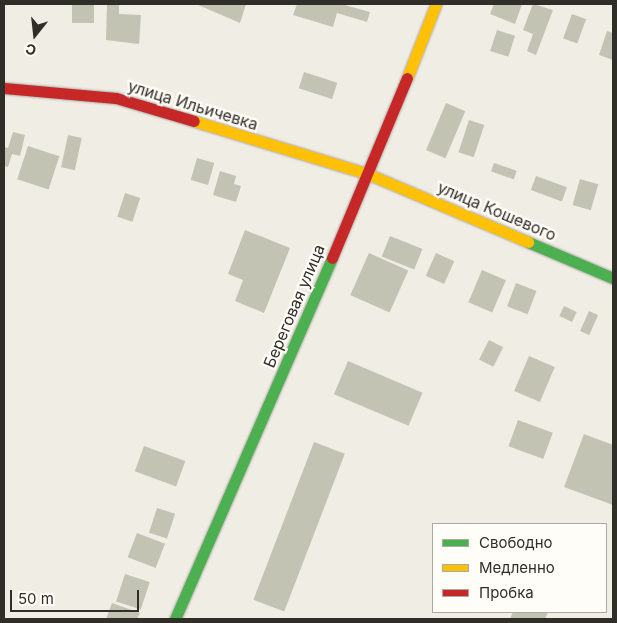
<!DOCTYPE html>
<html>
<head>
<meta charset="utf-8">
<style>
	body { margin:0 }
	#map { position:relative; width:617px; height:623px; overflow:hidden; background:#f0ede5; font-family:Inter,sans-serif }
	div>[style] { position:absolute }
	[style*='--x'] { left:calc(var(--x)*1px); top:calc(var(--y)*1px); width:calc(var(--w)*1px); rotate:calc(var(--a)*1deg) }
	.building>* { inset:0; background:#c3c3b4; transform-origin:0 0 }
	.roads { filter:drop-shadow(0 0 1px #afaca6) drop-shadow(0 0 1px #afaca6) }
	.fast>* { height:11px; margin:-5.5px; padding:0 5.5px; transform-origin:5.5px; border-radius:5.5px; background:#4caf50 }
	.slow>* { height:11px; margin:-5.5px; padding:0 5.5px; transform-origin:5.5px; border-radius:5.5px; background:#ffc107 }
	.jam>* { height:11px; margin:-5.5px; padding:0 5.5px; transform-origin:5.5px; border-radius:5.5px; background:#c62828 }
	span { translate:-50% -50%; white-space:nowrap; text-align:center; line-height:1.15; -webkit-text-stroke:4.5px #fffdf7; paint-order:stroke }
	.street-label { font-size:16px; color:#302e28 }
	.frame { position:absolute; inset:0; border:5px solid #302e28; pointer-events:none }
	.legend { position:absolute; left:432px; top:523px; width:175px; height:90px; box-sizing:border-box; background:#fffdf7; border:1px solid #acaaa4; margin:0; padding:6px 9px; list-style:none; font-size:15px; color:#302e28 }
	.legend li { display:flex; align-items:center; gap:10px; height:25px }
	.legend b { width:25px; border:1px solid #acaaa4 }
	.north { position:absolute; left:10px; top:10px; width:50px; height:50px; -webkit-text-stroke:4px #fffdf7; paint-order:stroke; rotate:196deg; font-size:14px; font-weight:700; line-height:20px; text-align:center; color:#302e28 }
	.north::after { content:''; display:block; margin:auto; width:18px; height:22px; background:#302e28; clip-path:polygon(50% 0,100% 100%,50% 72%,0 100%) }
	.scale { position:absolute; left:10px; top:590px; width:129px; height:22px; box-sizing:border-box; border:2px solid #302e28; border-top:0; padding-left:6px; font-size:15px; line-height:18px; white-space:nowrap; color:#302e28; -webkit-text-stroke:4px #fffdf7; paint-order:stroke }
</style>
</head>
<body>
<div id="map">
	<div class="building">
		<i style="left:72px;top:4px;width:22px;height:19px"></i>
		<i style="clip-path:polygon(107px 4px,119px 4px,119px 14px,141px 15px,139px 44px,106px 40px)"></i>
		<i style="clip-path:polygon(196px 4px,246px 4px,240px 23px)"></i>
		<i style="clip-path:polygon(297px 4px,341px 4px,370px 12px,367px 22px,337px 13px,333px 27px,293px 15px)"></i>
		<i style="clip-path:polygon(494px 4px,522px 4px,515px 24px,490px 14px)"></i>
		<i style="clip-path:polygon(533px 4px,553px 10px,536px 55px,527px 51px,533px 34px,523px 30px)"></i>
		<i style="left:572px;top:14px;width:15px;height:26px;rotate:20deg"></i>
		<i style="left:497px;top:30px;width:19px;height:22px;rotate:18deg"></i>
		<i style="clip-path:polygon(607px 31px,613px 33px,613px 60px,599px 55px)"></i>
		<i style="left:304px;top:72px;width:35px;height:17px;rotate:18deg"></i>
		<i style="left:446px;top:103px;width:21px;height:51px;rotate:23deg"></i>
		<i style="left:469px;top:120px;width:16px;height:34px;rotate:18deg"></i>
		<i style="clip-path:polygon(13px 132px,25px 135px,20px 156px,12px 154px,8px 167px,4px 166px,4px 147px,8px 148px)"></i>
		<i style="left:68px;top:135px;width:14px;height:33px;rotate:12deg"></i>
		<i style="left:28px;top:146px;width:33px;height:35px;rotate:18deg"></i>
		<i style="left:197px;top:158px;width:18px;height:23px;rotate:16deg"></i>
		<i style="left:494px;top:163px;width:24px;height:9px;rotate:19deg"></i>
		<i style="clip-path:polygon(220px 171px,236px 176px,234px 184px,241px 186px,236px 202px,213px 195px)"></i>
		<i style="left:536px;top:176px;width:33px;height:15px;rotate:20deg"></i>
		<i style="left:580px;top:179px;width:19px;height:27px;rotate:16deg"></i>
		<i style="left:125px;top:193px;width:16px;height:25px;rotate:18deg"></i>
		<i style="clip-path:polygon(245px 230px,290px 248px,264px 313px,235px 301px,243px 280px,228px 274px)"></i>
		<i style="left:390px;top:236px;width:35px;height:22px;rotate:22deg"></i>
		<i style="left:369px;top:253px;width:43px;height:46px;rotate:24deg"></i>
		<i style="left:436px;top:253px;width:20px;height:25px;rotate:24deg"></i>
		<i style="left:482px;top:270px;width:26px;height:35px;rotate:23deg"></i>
		<i style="left:516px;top:283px;width:22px;height:25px;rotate:21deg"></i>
		<i style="left:564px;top:306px;width:14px;height:11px;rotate:25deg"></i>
		<i style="left:589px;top:311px;width:10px;height:22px;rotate:24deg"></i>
		<i style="left:489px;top:340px;width:16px;height:22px;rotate:27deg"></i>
		<i style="left:529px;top:356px;width:28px;height:38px;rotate:23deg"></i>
		<i style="left:348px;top:361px;width:81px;height:36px;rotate:23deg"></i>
		<i style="left:518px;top:420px;width:37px;height:28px;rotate:20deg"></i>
		<i style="clip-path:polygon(584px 434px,613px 445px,613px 505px,564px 487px)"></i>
		<i style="left:314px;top:442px;width:33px;height:169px;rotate:21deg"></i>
		<i style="left:144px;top:446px;width:44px;height:27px;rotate:20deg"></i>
		<i style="left:157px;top:508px;width:19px;height:26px;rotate:18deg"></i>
		<i style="left:137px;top:533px;width:30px;height:26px;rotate:21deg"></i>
		<i style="left:125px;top:574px;width:26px;height:29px;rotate:18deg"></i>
		<i style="clip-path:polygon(112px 603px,140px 613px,137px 619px,106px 619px)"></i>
		<i style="clip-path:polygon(513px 612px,548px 612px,545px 619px,510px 619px)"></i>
	</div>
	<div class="roads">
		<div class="fast">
			<i style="--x:528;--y:242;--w:92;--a:23"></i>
			<i style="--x:175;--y:619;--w:394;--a:-66.5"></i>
		</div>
		<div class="slow">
			<i style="--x:407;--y:78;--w:79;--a:-68.6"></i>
			<i style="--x:194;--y:121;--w:182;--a:16.9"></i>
			<i style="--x:368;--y:174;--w:174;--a:23"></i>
		</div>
		<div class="jam">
			<i style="--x:4;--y:88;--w:112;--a:5.1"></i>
			<i style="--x:116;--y:98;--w:81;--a:16.4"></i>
			<i style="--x:332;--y:258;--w:195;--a:-67.4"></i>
		</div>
	</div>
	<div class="street-label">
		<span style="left:193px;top:105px;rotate:17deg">улица Ильичевка</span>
		<span style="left:497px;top:211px;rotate:23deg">улица Кошевого</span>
		<span style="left:294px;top:306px;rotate:-67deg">Береговая улица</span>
	</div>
	<div class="frame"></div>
	<ul class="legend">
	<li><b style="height:6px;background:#4caf50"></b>Свободно</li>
	<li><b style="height:6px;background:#ffc107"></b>Медленно</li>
	<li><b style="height:6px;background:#c62828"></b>Пробка</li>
	</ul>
	<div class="north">С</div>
	<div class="scale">50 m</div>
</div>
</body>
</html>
